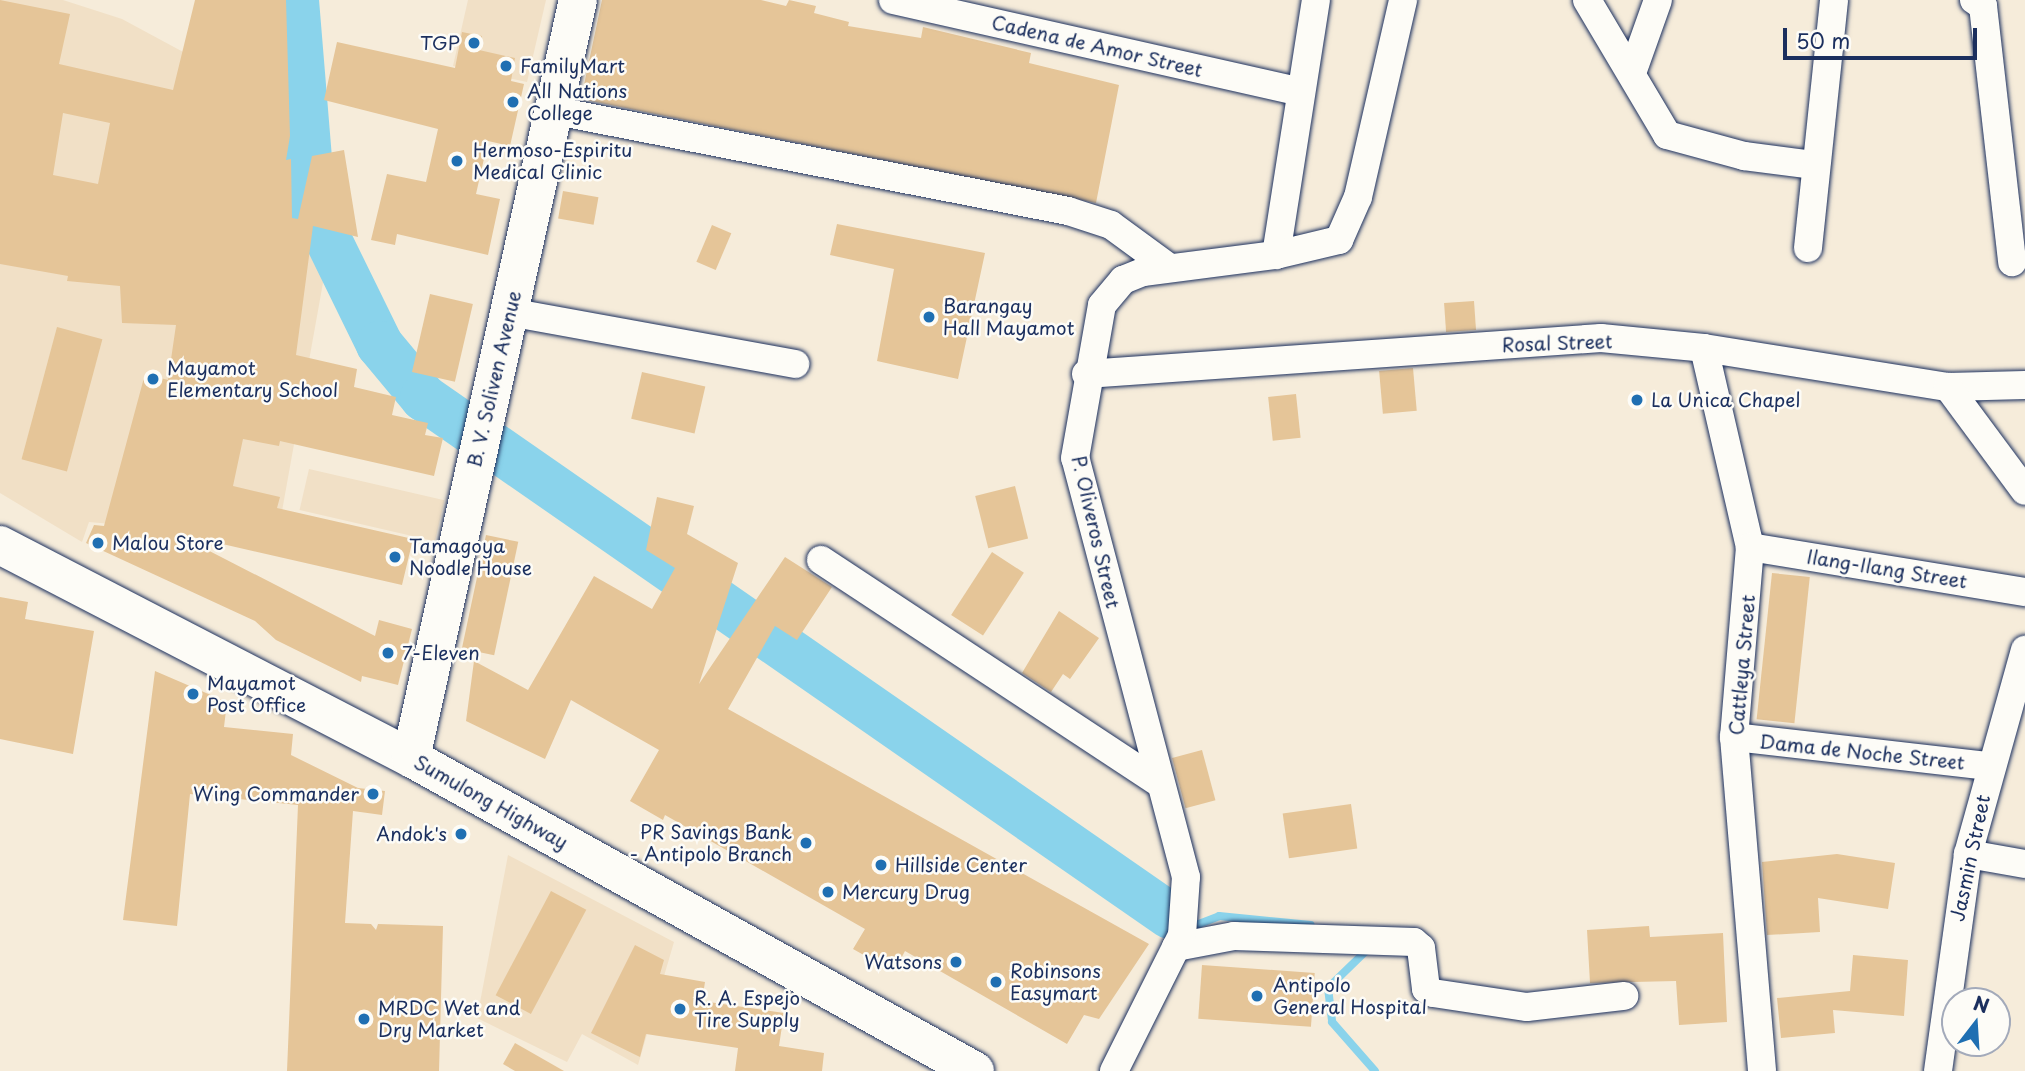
<!DOCTYPE html>
<html>
<head>
<meta charset="utf-8">
<style>
	body { margin:0 }
	#map { position:relative; width:2025px; height:1071px; overflow:hidden; background:#f6ecda; font-family:"Playpen Sans",sans-serif }
	div>[style] { position:absolute }
	[style*='--x'] { left:calc(var(--x)*1px); top:calc(var(--y)*1px); width:calc(var(--w)*1px); rotate:calc(var(--a)*1deg) }
	.built>* { inset:0; background:#f1e0c6; transform-origin:0 0 }
	.stream>* { height:8px; margin:-4px; padding:0 4px; transform-origin:4px; border-radius:4px; background:#8ad3eb }
	.river>* { height:47px; margin:-23.5px; padding:0 23.5px; transform-origin:23.5px; border-radius:23.5px; background:#8ad3eb }
	.building>* { inset:0; background:#e5c598; transform-origin:0 0 }
	.roads { filter:drop-shadow(0 0 2px #1b2f5e) drop-shadow(0 0 2px #1b2f5e) }
	.minor>* { height:28px; margin:-14px; padding:0 14px; transform-origin:14px; border-radius:14px; background:#fdfcf7 }
	.secondary>* { height:38px; margin:-19px; padding:0 19px; transform-origin:19px; border-radius:19px; background:#fdfcf7 }
	.dots>* { width:19px; height:19px; translate:-50% -50%; box-sizing:border-box; border:4px solid #fdfcf7; border-radius:50% }
	span { translate:-50% -50%; white-space:nowrap; text-align:center; line-height:1.15; -webkit-text-stroke:5px #fdfcf7; paint-order:stroke }
	.poi-label { font-size:19px; color:#1b2f5e }
	.right { translate:-100% -50%; text-align:right }
	.left { translate:0 -50%; text-align:left }
	.street-label { font-size:19px; color:#1b2f5e }
	.north { position:absolute; left:1941px; top:987px; width:70px; height:70px; box-sizing:border-box; background:#fdfcf7; border:2px solid #a3aaba; border-radius:50%; rotate:17deg; font-size:19px; font-weight:700; line-height:28px; text-align:center; color:#1b2f5e }
	.north::after { content:''; display:block; margin:auto; width:24px; height:32px; background:#1f6fb2; clip-path:polygon(50% 0,100% 100%,50% 72%,0 100%) }
	.scale { position:absolute; left:1783px; top:28px; width:194px; height:32px; box-sizing:border-box; border:4px solid #1b2f5e; border-top:0; padding-left:9px; font-size:21px; line-height:24px; white-space:nowrap; color:#1b2f5e; -webkit-text-stroke:5px #fdfcf7; paint-order:stroke }
</style>
</head>
<body>
<div id="map">
	<div class="built">
		<i style="clip-path:polygon(0 0,63px 0,122px 19px,265px 96px,326px 266px,277px 539px,89px 522px,82px 542px,0 493px)"></i>
		<i style="clip-path:polygon(468px 0,546px 0,527px 82px,453px 66px)"></i>
		<i style="left:309px;top:469px;width:139px;height:42px;rotate:13deg"></i>
		<i style="clip-path:polygon(508px 855px,674px 942px,638px 1065px,582px 1034px,567px 1062px,477px 1018px)"></i>
	</div>
	<div class="stream">
		<i style="--x:1191;--y:927;--w:30;--a:-21"></i>
		<i style="--x:1219;--y:916;--w:92;--a:5.6"></i>
		<i style="--x:1366;--y:951;--w:53;--a:135.8"></i>
		<i style="--x:1328;--y:988;--w:34;--a:83"></i>
		<i style="--x:1332;--y:1022;--w:65;--a:48.7"></i>
	</div>
	<div class="river">
		<i style="--x:295;--y:0;--w:208;--a:85.3"></i>
		<i style="--x:312;--y:207;--w:153;--a:63.9"></i>
		<i style="--x:379;--y:344;--w:69;--a:50.3"></i>
		<i style="--x:423;--y:397;--w:908;--a:34.77"></i>
	</div>
	<div class="building">
		<i style="clip-path:polygon(evenodd,0 0,70px 14px,59px 64px,173px 90px,195px 0,286px 0,290px 136px,286px 160px,291px 159px,292px 218px,298px 219px,312px 156px,344px 150px,358px 237px,313px 226px,296px 355px,357px 369px,354px 387px,396px 397px,392px 415px,428px 423px,425px 435px,443px 438px,434px 476px,280px 441px,279px 446px,243px 439px,233px 486px,280px 497px,277px 508px,413px 539px,402px 585px,192px 537px,190px 541px,375px 636px,379px 620px,412px 629px,398px 685px,362px 676px,361px 682px,276px 640px,255px 621px,86px 543px,94px 525px,104px 526px,145px 374px,168px 380px,176px 325px,122px 323px,120px 286px,67px 281px,68px 276px,0 264px,0 0,63px 113px,110px 123px,98px 184px,53px 175px,63px 113px)"></i>
		<i style="clip-path:polygon(602px 0,761px 0,786px 6px,789px 0,816px 6px,814px 13px,849px 22px,848px 26px,921px 38px,923px 27px,1031px 53px,1029px 63px,1119px 85px,1096px 203px,581px 99px)"></i>
		<i style="clip-path:polygon(462px 32px,482px 36px,479px 50px,515px 58px,511px 81px,524px 84px,510px 146px,488px 141px,476px 194px,500px 199px,488px 255px,397px 234px,395px 245px,371px 240px,387px 174px,426px 182px,438px 129px,324px 100px,337px 42px,455px 68px)"></i>
		<i style="left:563px;top:191px;width:36px;height:28px;rotate:10deg"></i>
		<i style="clip-path:polygon(837px 224px,985px 253px,958px 379px,877px 361px,894px 269px,830px 255px)"></i>
		<i style="left:712px;top:225px;width:21px;height:40px;rotate:23deg"></i>
		<i style="left:430px;top:294px;width:44px;height:80px;rotate:13deg"></i>
		<i style="left:1474px;top:301px;width:29px;height:30px;rotate:86deg"></i>
		<i style="left:57px;top:327px;width:47px;height:137px;rotate:15deg"></i>
		<i style="left:1413px;top:368px;width:43px;height:34px;rotate:85deg"></i>
		<i style="left:642px;top:372px;width:65px;height:48px;rotate:13deg"></i>
		<i style="left:1296px;top:394px;width:44px;height:28px;rotate:84deg"></i>
		<i style="left:1015px;top:486px;width:54px;height:41px;rotate:76deg"></i>
		<i style="clip-path:polygon(657px 497px,694px 506px,687px 534px,738px 563px,699px 684px,785px 557px,832px 587px,797px 640px,775px 626px,728px 709px,1149px 944px,1099px 1019px,1084px 1015px,1067px 1044px,905px 951px,894px 972px,853px 949px,865px 929px,665px 815px,663px 820px,630px 801px,659px 750px,571px 700px,545px 759px,466px 721px,474px 661px,528px 690px,594px 576px,652px 609px,675px 568px,646px 550px)"></i>
		<i style="left:486px;top:535px;width:33px;height:116px;rotate:12deg"></i>
		<i style="left:992px;top:552px;width:38px;height:75px;rotate:33deg"></i>
		<i style="left:1772px;top:573px;width:38px;height:147px;rotate:6deg"></i>
		<i style="clip-path:polygon(0 597px,28px 602px,25px 619px,94px 631px,73px 754px,0 739px)"></i>
		<i style="clip-path:polygon(1059px 611px,1099px 638px,1070px 679px,1063px 674px,1051px 692px,1022px 673px)"></i>
		<i style="clip-path:polygon(155px 671px,227px 702px,224px 727px,293px 734px,291px 755px,358px 788px,385px 791px,382px 815px,353px 811px,345px 923px,371px 924px,376px 930px,378px 924px,443px 926px,439px 1071px,287px 1071px,298px 805px,190px 794px,177px 926px,123px 920px)"></i>
		<i style="left:1202px;top:750px;width:52px;height:31px;rotate:75deg"></i>
		<i style="left:1351px;top:804px;width:45px;height:69px;rotate:82deg"></i>
		<i style="clip-path:polygon(1837px 854px,1895px 863px,1888px 909px,1818px 898px,1820px 932px,1767px 935px,1762px 862px)"></i>
		<i style="left:551px;top:891px;width:40px;height:118px;rotate:28deg"></i>
		<i style="clip-path:polygon(1649px 926px,1650px 937px,1723px 933px,1727px 1022px,1679px 1025px,1676px 981px,1590px 983px,1587px 930px)"></i>
		<i style="clip-path:polygon(635px 945px,664px 960px,660px 974px,705px 982px,702px 1001px,784px 1013px,779px 1046px,824px 1053px,822px 1071px,735px 1071px,738px 1048px,646px 1034px,640px 1057px,591px 1033px)"></i>
		<i style="clip-path:polygon(1853px 955px,1908px 960px,1904px 1016px,1833px 1010px,1835px 1033px,1781px 1038px,1777px 998px,1850px 991px)"></i>
		<i style="left:1202px;top:965px;width:113px;height:54px;rotate:4deg"></i>
		<i style="clip-path:polygon(515px 1043px,564px 1071px,515px 1071px,503px 1064px)"></i>
	</div>
	<div class="roads">
		<div class="minor">
			<i style="--x:893;--y:0;--w:417;--a:12.7"></i>
			<i style="--x:1587;--y:0;--w:157;--a:59.3"></i>
			<i style="--x:1667;--y:135;--w:80;--a:15.3"></i>
			<i style="--x:1744;--y:156;--w:71;--a:7.3"></i>
			<i style="--x:1974;--y:0;--w:11;--a:34"></i>
			<i style="--x:1983;--y:6;--w:258;--a:83.5"></i>
			<i style="--x:1632;--y:73;--w:77;--a:-70.4"></i>
			<i style="--x:556;--y:111;--w:522;--a:11.05"></i>
			<i style="--x:1068;--y:211;--w:45;--a:18"></i>
			<i style="--x:1111;--y:225;--w:69;--a:36.2"></i>
			<i style="--x:1808;--y:248;--w:249;--a:-84"></i>
			<i style="--x:1276;--y:255;--w:258;--a:-81.1"></i>
			<i style="--x:509;--y:312;--w:291;--a:10.3"></i>
			<i style="--x:1704;--y:348;--w:204;--a:77"></i>
			<i style="--x:1750;--y:547;--w:191;--a:94.8"></i>
			<i style="--x:1734;--y:737;--w:335;--a:85.2"></i>
			<i style="--x:1086;--y:374;--w:516;--a:-4"></i>
			<i style="--x:1601;--y:338;--w:103;--a:5.5"></i>
			<i style="--x:1704;--y:348;--w:247;--a:9.1"></i>
			<i style="--x:1948;--y:387;--w:77;--a:-1.5"></i>
			<i style="--x:1948;--y:387;--w:129;--a:53.5"></i>
			<i style="--x:1750;--y:547;--w:279;--a:9.3"></i>
			<i style="--x:821;--y:560;--w:405;--a:33.4"></i>
			<i style="--x:1734;--y:737;--w:258;--a:6.5"></i>
			<i style="--x:1968;--y:854;--w:58;--a:10"></i>
			<i style="--x:1176;--y:947;--w:59;--a:-10.7"></i>
			<i style="--x:1234;--y:936;--w:180;--a:1.9"></i>
			<i style="--x:1414;--y:942;--w:9;--a:41"></i>
			<i style="--x:1421;--y:948;--w:41;--a:83"></i>
			<i style="--x:1426;--y:989;--w:8;--a:30"></i>
			<i style="--x:1433;--y:993;--w:95;--a:8.5"></i>
			<i style="--x:1527;--y:1007;--w:98;--a:-6.5"></i>
			<i style="--x:1114;--y:1071;--w:152;--a:-63.4"></i>
			<i style="--x:1182;--y:935;--w:58;--a:-86.1"></i>
			<i style="--x:1186;--y:877;--w:433;--a:-104.8"></i>
			<i style="--x:1075;--y:458;--w:155;--a:-80"></i>
			<i style="--x:1102;--y:305;--w:33;--a:-50"></i>
			<i style="--x:1123;--y:280;--w:22;--a:-22"></i>
			<i style="--x:1143;--y:272;--w:134;--a:-7.3"></i>
			<i style="--x:1276;--y:255;--w:65;--a:-13.4"></i>
			<i style="--x:1339;--y:240;--w:47;--a:-66.2"></i>
			<i style="--x:1358;--y:197;--w:202;--a:-77.1"></i>
			<i style="--x:1938;--y:1071;--w:219;--a:-82.1"></i>
			<i style="--x:1968;--y:854;--w:212;--a:-74.4"></i>
		</div>
		<div class="secondary">
			<i style="--x:0;--y:545;--w:463;--a:27.4"></i>
			<i style="--x:411;--y:758;--w:645;--a:29.03"></i>
			<i style="--x:411;--y:758;--w:776;--a:-77.58"></i>
		</div>
	</div>
	<div class="dots">
		<i style="left:474px;top:43px;background:#1f6fb2"></i>
		<i style="left:506px;top:66px;background:#1f6fb2"></i>
		<i style="left:513px;top:102px;background:#1f6fb2"></i>
		<i style="left:457px;top:161px;background:#1f6fb2"></i>
		<i style="left:929px;top:317px;background:#1f6fb2"></i>
		<i style="left:153px;top:379px;background:#1f6fb2"></i>
		<i style="left:1637px;top:400px;background:#1f6fb2"></i>
		<i style="left:98px;top:543px;background:#1f6fb2"></i>
		<i style="left:395px;top:557px;background:#1f6fb2"></i>
		<i style="left:388px;top:653px;background:#1f6fb2"></i>
		<i style="left:193px;top:694px;background:#1f6fb2"></i>
		<i style="left:373px;top:794px;background:#1f6fb2"></i>
		<i style="left:461px;top:834px;background:#1f6fb2"></i>
		<i style="left:806px;top:843px;background:#1f6fb2"></i>
		<i style="left:881px;top:865px;background:#1f6fb2"></i>
		<i style="left:828px;top:892px;background:#1f6fb2"></i>
		<i style="left:956px;top:962px;background:#1f6fb2"></i>
		<i style="left:996px;top:982px;background:#1f6fb2"></i>
		<i style="left:1257px;top:996px;background:#1f6fb2"></i>
		<i style="left:680px;top:1009px;background:#1f6fb2"></i>
		<i style="left:364px;top:1019px;background:#1f6fb2"></i>
	</div>
	<div class="poi-label">
		<span class="right" style="left:460px;top:43px">TGP</span>
		<span class="left" style="left:520px;top:66px">FamilyMart</span>
		<span class="left" style="left:527px;top:102px">All Nations<br>College</span>
		<span class="left" style="left:473px;top:161px">Hermoso-Espiritu<br>Medical Clinic</span>
		<span class="left" style="left:943px;top:317px">Barangay<br>Hall Mayamot</span>
		<span class="left" style="left:167px;top:379px">Mayamot<br>Elementary School</span>
		<span class="left" style="left:1651px;top:400px">La Unica Chapel</span>
		<span class="left" style="left:112px;top:543px">Malou Store</span>
		<span class="left" style="left:409px;top:557px">Tamagoya<br>Noodle House</span>
		<span class="left" style="left:402px;top:653px">7-Eleven</span>
		<span class="left" style="left:207px;top:694px">Mayamot<br>Post Office</span>
		<span class="right" style="left:359px;top:794px">Wing Commander</span>
		<span class="right" style="left:792px;top:843px">PR Savings Bank<br>- Antipolo Branch</span>
		<span class="right" style="left:447px;top:834px">Andok's</span>
		<span class="left" style="left:895px;top:865px">Hillside Center</span>
		<span class="left" style="left:842px;top:892px">Mercury Drug</span>
		<span class="right" style="left:942px;top:962px">Watsons</span>
		<span class="left" style="left:1010px;top:982px">Robinsons<br>Easymart</span>
		<span class="left" style="left:1273px;top:996px">Antipolo<br>General Hospital</span>
		<span class="left" style="left:694px;top:1009px">R. A. Espejo<br>Tire Supply</span>
		<span class="left" style="left:378px;top:1019px">MRDC Wet and<br>Dry Market</span>
	</div>
	<div class="street-label">
		<span style="left:1097px;top:46px;rotate:13deg">Cadena de Amor Street</span>
		<span style="left:1557px;top:343px;rotate:-2deg">Rosal Street</span>
		<span style="left:494px;top:379px;rotate:-77deg">B. V. Soliven Avenue</span>
		<span style="left:1096px;top:532px;rotate:77deg">P. Oliveros Street</span>
		<span style="left:1887px;top:569px;rotate:9deg">Ilang-Ilang Street</span>
		<span style="left:1742px;top:665px;rotate:-85deg">Cattleya Street</span>
		<span style="left:1862px;top:752px;rotate:6deg">Dama de Noche Street</span>
		<span style="left:491px;top:802px;rotate:29deg">Sumulong Highway</span>
		<span style="left:1970px;top:858px;rotate:-78deg">Jasmin Street</span>
	</div>
	<div class="north">N</div>
	<div class="scale">50 m</div>
</div>
</body>
</html>
